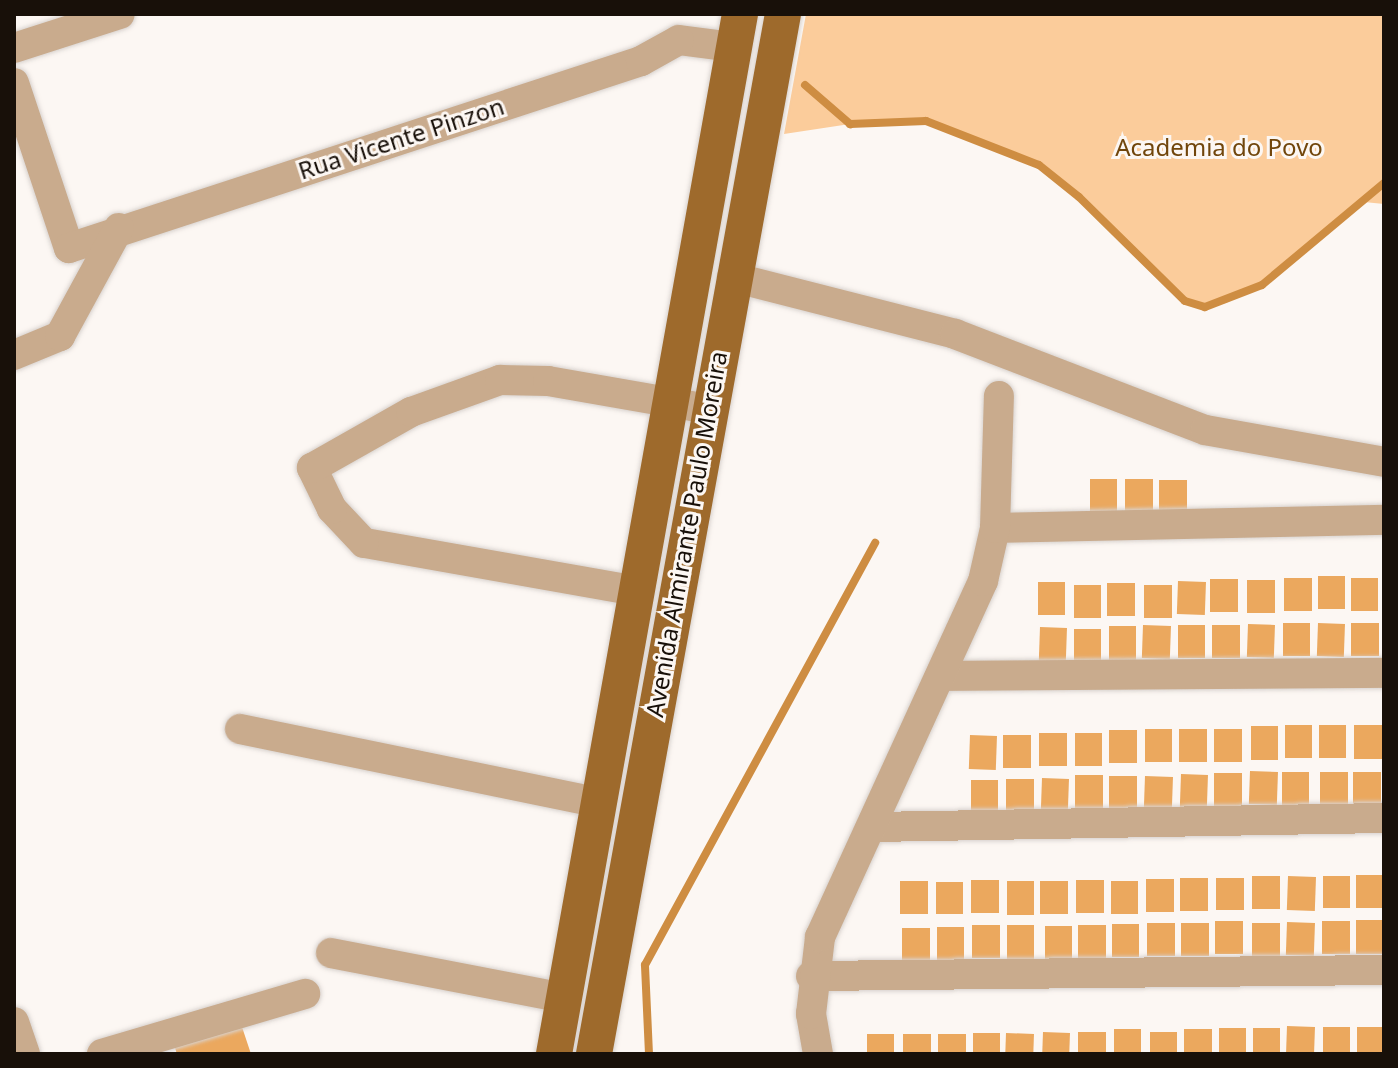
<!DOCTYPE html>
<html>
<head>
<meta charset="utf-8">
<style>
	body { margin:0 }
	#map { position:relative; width:1398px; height:1068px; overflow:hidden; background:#fcf7f3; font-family:"Noto Sans",sans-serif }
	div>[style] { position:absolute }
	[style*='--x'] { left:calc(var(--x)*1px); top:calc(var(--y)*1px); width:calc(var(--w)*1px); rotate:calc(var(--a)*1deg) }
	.green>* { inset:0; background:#fbcc9b }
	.stream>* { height:8px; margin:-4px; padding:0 4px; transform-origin:4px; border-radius:4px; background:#ce8d42 }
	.building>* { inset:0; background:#eba85e; transform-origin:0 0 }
	.roads { filter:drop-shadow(0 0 2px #d8d2ce) drop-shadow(0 0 2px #d8d2ce) }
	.minor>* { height:30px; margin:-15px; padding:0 15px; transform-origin:15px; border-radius:15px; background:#c9ab8d }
	.major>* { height:36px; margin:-18px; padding:0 18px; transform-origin:18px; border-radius:18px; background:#9e6a2c }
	span { translate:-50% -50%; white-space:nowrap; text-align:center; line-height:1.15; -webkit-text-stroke:6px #fcf7f3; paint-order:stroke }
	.street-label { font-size:24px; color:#181009 }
	.park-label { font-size:24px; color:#71460b }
	.frame { position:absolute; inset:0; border:16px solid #181009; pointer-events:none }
</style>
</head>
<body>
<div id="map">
	<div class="green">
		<i style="clip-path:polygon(806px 14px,1384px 14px,1384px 204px,1364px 202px,1262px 285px,1226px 303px,1205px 306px,1185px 301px,1079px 197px,1039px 165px,998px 147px,926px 121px,850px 124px,784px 134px)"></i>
	</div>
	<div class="stream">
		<i style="--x:805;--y:85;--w:60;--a:40.9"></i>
		<i style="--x:850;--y:124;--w:76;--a:-2.3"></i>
		<i style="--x:926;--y:121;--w:121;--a:21.3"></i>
		<i style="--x:1039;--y:165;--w:51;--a:38.7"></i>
		<i style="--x:1079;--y:197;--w:148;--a:44.5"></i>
		<i style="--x:1185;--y:301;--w:21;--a:17"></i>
		<i style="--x:1205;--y:307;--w:61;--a:-21.1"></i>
		<i style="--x:1262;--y:285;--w:159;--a:-39.9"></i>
		<i style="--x:649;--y:1054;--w:89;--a:-92.6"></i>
		<i style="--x:645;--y:965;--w:481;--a:-61.4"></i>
	</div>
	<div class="building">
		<i style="left:1090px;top:479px;width:27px;height:33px"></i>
		<i style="left:1125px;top:479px;width:28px;height:33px"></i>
		<i style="left:1159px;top:480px;width:28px;height:33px"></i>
		<i style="left:1318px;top:576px;width:27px;height:33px"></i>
		<i style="left:1284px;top:578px;width:28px;height:33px"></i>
		<i style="left:1351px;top:578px;width:27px;height:33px"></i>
		<i style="left:1210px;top:579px;width:28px;height:33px"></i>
		<i style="left:1247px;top:580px;width:28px;height:33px"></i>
		<i style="left:1178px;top:581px;width:28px;height:33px;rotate:2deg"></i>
		<i style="left:1038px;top:582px;width:27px;height:33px"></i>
		<i style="left:1107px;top:583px;width:28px;height:33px"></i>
		<i style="left:1074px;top:585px;width:27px;height:33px"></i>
		<i style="left:1144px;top:585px;width:28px;height:33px"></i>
		<i style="left:1283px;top:623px;width:27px;height:33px"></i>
		<i style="left:1318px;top:623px;width:27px;height:33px;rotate:2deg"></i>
		<i style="left:1351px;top:623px;width:28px;height:33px"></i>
		<i style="left:1248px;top:624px;width:27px;height:33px;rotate:2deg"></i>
		<i style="left:1143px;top:625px;width:28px;height:33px;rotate:2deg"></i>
		<i style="left:1178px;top:625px;width:27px;height:33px"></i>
		<i style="left:1212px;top:625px;width:28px;height:33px"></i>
		<i style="left:1136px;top:626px;width:34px;height:27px;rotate:90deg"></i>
		<i style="left:1040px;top:627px;width:27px;height:34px;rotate:2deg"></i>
		<i style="left:1074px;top:629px;width:27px;height:33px"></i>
		<i style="left:1285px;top:725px;width:27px;height:33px"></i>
		<i style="left:1319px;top:725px;width:27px;height:33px"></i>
		<i style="left:1382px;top:725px;width:34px;height:28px;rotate:90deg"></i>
		<i style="left:1251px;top:726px;width:27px;height:34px"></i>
		<i style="left:1145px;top:729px;width:27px;height:33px"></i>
		<i style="left:1179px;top:729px;width:28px;height:33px"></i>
		<i style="left:1214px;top:729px;width:28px;height:33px"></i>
		<i style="left:1109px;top:730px;width:28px;height:33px"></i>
		<i style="left:1039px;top:733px;width:28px;height:33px"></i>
		<i style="left:1075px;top:733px;width:27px;height:33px"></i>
		<i style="left:970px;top:735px;width:27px;height:34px;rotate:2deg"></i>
		<i style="left:1003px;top:735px;width:28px;height:33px"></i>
		<i style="left:1250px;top:771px;width:28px;height:33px;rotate:2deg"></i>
		<i style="left:1282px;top:772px;width:27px;height:33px"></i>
		<i style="left:1320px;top:772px;width:28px;height:33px"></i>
		<i style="left:1353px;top:772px;width:28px;height:33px"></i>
		<i style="left:1214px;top:773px;width:28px;height:33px"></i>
		<i style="left:1181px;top:774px;width:27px;height:34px;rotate:2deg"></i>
		<i style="left:1103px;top:775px;width:34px;height:28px;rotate:90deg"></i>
		<i style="left:1109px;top:776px;width:28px;height:34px"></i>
		<i style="left:1145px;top:776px;width:28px;height:33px;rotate:2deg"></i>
		<i style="left:1042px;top:778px;width:27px;height:33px;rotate:2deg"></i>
		<i style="left:1006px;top:779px;width:28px;height:33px"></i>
		<i style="left:998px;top:780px;width:34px;height:27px;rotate:90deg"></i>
		<i style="left:1356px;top:875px;width:28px;height:33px"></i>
		<i style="left:1252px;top:876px;width:28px;height:33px"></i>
		<i style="left:1323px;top:876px;width:27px;height:32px"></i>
		<i style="left:1316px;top:877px;width:34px;height:28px;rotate:92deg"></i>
		<i style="left:1180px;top:878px;width:28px;height:33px"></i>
		<i style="left:1216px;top:878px;width:28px;height:32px"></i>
		<i style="left:1146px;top:879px;width:28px;height:33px"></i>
		<i style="left:971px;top:880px;width:28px;height:33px"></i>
		<i style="left:1076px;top:880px;width:28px;height:33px"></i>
		<i style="left:900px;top:881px;width:28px;height:33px"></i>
		<i style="left:1034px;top:881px;width:34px;height:27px;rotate:90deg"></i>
		<i style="left:1040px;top:881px;width:28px;height:33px"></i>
		<i style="left:1111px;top:881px;width:27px;height:33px"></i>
		<i style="left:936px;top:882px;width:27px;height:32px"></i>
		<i style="left:1383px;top:920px;width:34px;height:27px;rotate:90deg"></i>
		<i style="left:1215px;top:921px;width:28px;height:33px"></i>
		<i style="left:1322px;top:921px;width:28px;height:33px"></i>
		<i style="left:1287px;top:922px;width:28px;height:33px;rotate:2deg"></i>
		<i style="left:1147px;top:923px;width:28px;height:33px"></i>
		<i style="left:1181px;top:923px;width:28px;height:33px"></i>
		<i style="left:1252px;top:923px;width:28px;height:33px"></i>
		<i style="left:1112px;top:924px;width:27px;height:33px"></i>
		<i style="left:972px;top:925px;width:28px;height:33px"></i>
		<i style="left:1007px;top:925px;width:27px;height:34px"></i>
		<i style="left:1078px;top:925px;width:28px;height:33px"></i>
		<i style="left:1072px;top:926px;width:34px;height:27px;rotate:90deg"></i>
		<i style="left:937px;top:927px;width:27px;height:33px"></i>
		<i style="left:902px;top:928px;width:28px;height:33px"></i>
		<i style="clip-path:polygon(239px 1018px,251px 1054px,177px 1054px,172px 1039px)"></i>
		<i style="left:1287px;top:1026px;width:28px;height:28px;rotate:2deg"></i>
		<i style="left:1323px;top:1027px;width:27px;height:27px"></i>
		<i style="left:1357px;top:1027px;width:27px;height:27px"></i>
		<i style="left:1219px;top:1028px;width:27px;height:26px"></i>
		<i style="left:1253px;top:1028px;width:27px;height:26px"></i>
		<i style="left:1114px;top:1029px;width:27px;height:25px"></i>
		<i style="left:1184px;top:1029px;width:28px;height:25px"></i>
		<i style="left:1043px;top:1032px;width:27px;height:22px;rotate:2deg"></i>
		<i style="left:1078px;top:1032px;width:28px;height:22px"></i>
		<i style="left:1150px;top:1032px;width:27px;height:22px"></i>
		<i style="left:973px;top:1033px;width:27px;height:21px"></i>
		<i style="left:1006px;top:1033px;width:28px;height:21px;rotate:2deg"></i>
		<i style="left:867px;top:1034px;width:27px;height:20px"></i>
		<i style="left:903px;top:1034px;width:28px;height:20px"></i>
		<i style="left:938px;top:1034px;width:28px;height:20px"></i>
	</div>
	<div class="roads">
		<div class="minor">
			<i style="--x:679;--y:40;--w:54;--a:7.4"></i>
			<i style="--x:14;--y:48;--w:111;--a:-17.8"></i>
			<i style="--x:14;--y:83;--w:174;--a:71.6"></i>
			<i style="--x:69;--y:248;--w:602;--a:-18.1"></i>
			<i style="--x:641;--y:61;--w:43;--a:-28.9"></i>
			<i style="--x:732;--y:277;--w:230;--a:14.3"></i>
			<i style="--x:955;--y:334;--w:268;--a:21"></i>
			<i style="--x:1205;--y:430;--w:182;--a:10.1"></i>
			<i style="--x:14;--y:355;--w:50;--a:-22.4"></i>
			<i style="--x:60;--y:336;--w:123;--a:-61.4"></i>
			<i style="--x:995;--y:528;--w:389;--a:-1.2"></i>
			<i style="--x:637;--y:591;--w:277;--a:-170"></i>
			<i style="--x:364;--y:543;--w:47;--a:-133.3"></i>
			<i style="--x:332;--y:509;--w:46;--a:-116"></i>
			<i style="--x:312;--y:468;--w:114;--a:-29.5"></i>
			<i style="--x:411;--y:412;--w:95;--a:-19.8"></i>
			<i style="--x:500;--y:380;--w:48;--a:1.2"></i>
			<i style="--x:548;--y:381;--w:163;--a:9.9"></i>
			<i style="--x:943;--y:676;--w:441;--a:-0.4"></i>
			<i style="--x:240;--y:729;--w:368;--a:11.6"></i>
			<i style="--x:873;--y:827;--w:511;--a:-1.01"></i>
			<i style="--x:331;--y:953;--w:237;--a:10.9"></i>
			<i style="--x:811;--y:976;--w:573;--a:-0.6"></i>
			<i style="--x:14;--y:1022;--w:34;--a:71"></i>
			<i style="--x:102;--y:1054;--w:212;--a:-16.5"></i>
			<i style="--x:818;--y:1054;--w:41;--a:-99.9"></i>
			<i style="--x:811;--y:1014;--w:78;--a:-83.3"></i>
			<i style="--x:820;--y:937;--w:392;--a:-65.4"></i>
			<i style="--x:983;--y:581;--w:54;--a:-77.2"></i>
			<i style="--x:995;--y:528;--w:132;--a:-88.3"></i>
		</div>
		<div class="major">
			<i style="--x:554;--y:1054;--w:1057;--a:-79.86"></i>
			<i style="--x:594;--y:1054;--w:1057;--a:-79.7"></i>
		</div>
	</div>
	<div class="street-label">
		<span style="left:401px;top:138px;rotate:-18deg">Rua Vicente Pinzon</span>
		<span style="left:686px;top:534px;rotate:-80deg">Avenida Almirante Paulo Moreira</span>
	</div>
	<div class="park-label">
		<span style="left:1219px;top:147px">Academia do Povo</span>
	</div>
	<div class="frame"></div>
</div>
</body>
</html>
